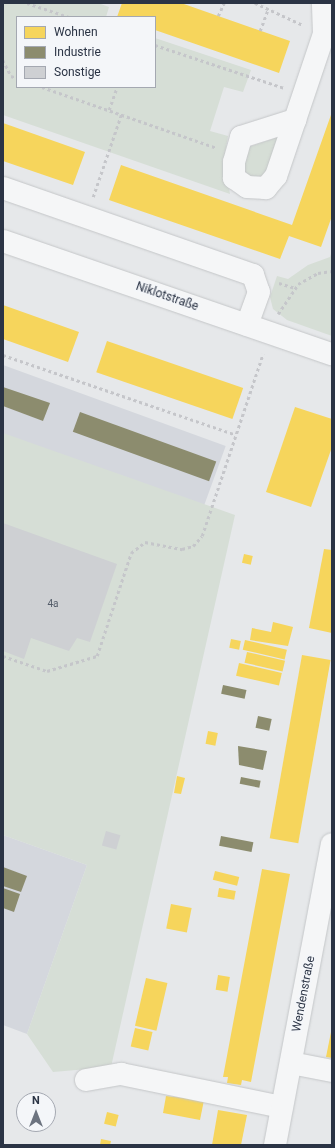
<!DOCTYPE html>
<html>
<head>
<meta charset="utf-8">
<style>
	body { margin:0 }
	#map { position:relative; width:335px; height:1148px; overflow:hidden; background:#e6e8ea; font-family:Roboto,sans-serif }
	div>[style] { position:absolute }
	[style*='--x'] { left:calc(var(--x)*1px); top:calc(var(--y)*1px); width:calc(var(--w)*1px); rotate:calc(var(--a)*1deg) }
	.built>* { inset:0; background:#d4d7dd; transform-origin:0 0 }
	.green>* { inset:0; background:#d6ded6 }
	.homes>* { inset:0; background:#f6d55c; transform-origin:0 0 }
	.industry>* { inset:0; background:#8c8c6e; transform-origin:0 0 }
	.building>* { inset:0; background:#ced0d3; transform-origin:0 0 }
	.path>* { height:2.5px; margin-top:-1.25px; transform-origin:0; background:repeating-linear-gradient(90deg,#c5c6ca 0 3px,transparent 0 6px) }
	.roads { filter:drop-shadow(0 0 1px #c4c6c8) drop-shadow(0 0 1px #c4c6c8) }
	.minor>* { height:22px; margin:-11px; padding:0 11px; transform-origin:11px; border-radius:11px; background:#f5f6f7 }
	span { translate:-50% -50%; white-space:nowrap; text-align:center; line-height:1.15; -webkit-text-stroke:4px #f4f6f9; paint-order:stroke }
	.number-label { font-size:10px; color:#545c69 }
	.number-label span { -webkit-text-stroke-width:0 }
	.street-label { font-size:12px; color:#2b3445 }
	.frame { position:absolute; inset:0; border:4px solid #2b3445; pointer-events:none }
	.legend { position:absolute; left:16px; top:16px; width:140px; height:72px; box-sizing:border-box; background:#f4f6f9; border:1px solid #a4a8b1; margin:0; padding:5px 7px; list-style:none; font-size:12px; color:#2b3445 }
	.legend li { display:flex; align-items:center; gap:8px; height:20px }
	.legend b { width:20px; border:1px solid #a4a8b1 }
	.north { position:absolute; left:16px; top:1092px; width:40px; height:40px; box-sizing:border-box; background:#f4f6f9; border:1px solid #a4a8b1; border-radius:50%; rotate:0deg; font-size:11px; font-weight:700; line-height:16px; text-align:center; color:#2b3445 }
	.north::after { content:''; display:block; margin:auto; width:14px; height:18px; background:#6c737f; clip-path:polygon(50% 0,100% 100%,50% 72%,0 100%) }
</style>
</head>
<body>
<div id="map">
	<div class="built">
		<i style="left:3px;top:365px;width:237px;height:68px;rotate:20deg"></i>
		<i style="clip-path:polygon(3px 835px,87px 865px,27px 1034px,3px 1025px)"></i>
	</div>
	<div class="green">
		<i style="clip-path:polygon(3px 3px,98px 3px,109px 7px,106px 17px,17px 17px,17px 87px,155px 87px,155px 38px,251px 70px,243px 92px,224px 87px,210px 131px,228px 136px,224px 159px,230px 194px,3px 115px)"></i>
		<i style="clip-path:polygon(281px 136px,266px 177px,254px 181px,243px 172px,249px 147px)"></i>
		<i style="clip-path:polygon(332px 251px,332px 336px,287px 320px,273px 309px,270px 297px,277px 276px,288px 279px,308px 265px,330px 257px)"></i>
		<i style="clip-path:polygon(3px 433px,235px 515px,111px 1067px,53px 1072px,27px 1034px,87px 865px,3px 835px)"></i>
	</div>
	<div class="homes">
		<i style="clip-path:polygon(122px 3px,181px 3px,290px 41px,279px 73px,155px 30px,155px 17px,117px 17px)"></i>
		<i style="clip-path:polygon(332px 112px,332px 216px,321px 247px,289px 236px,280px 259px,109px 200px,121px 165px,292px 225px)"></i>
		<i style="clip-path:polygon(3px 123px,85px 152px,73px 185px,3px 161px)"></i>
		<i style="clip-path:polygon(3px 305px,79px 332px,68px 362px,3px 339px)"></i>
		<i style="left:107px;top:341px;width:144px;height:33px;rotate:19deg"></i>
		<i style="clip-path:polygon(295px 407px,332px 419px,332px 447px,311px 507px,266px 492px)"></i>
		<i style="clip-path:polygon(324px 549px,332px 550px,332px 633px,309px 628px)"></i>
		<i style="left:244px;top:554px;width:9px;height:9px;rotate:13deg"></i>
		<i style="clip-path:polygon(273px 622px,293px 627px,288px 646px,250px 640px,252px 628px,271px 632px)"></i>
		<i style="left:231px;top:639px;width:10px;height:9px;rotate:11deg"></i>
		<i style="left:245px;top:640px;width:43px;height:10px;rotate:13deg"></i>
		<i style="left:247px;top:652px;width:39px;height:11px;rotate:13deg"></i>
		<i style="left:302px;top:655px;width:29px;height:186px;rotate:10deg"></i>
		<i style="left:239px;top:663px;width:44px;height:13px;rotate:13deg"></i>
		<i style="left:208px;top:731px;width:10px;height:13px;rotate:11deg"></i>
		<i style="clip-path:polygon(177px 776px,185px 778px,181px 794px,174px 793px)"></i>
		<i style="clip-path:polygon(262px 869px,290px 874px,251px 1082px,242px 1080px,241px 1085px,227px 1083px,228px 1077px,223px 1077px)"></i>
		<i style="left:215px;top:871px;width:25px;height:9px;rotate:14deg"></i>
		<i style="left:219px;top:888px;width:17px;height:9px;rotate:10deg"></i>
		<i style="left:171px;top:904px;width:21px;height:25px;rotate:11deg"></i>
		<i style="left:218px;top:975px;width:12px;height:15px;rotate:9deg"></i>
		<i style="left:146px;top:978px;width:22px;height:49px;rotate:13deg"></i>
		<i style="left:135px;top:1028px;width:18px;height:19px;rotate:13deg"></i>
		<i style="clip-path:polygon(331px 1032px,332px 1033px,332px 1058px,326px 1057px)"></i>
		<i style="clip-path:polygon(166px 1096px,204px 1100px,200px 1120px,163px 1113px)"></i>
		<i style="clip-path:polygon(218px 1110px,247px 1115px,241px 1145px,212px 1145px)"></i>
		<i style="left:107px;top:1112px;width:12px;height:12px;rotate:14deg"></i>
		<i style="clip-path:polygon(101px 1139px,111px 1141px,110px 1145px,100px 1145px)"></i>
	</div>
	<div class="industry">
		<i style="clip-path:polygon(3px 387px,50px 403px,43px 421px,3px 406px)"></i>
		<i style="left:80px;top:412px;width:145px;height:21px;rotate:20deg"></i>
		<i style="left:223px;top:685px;width:24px;height:9px;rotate:12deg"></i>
		<i style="left:258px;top:716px;width:14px;height:12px;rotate:12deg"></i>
		<i style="clip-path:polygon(238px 746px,267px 751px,263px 770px,239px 765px)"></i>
		<i style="left:241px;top:777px;width:20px;height:7px;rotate:11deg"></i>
		<i style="left:221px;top:836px;width:33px;height:10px;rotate:11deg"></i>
		<i style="clip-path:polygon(3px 867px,27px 876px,21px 892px,3px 886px)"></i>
		<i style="clip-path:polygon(3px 888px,20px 894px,14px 912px,3px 908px)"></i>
	</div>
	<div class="building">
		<i style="clip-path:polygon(3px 523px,117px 564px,90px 642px,77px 638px,69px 651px,31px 638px,24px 659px,3px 651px)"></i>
		<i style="left:106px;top:831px;width:15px;height:15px;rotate:16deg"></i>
	</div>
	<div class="path">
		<i style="--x:27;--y:3;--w:44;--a:18.4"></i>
		<i style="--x:255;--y:3;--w:53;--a:24.6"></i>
		<i style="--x:218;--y:16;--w:14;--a:-65"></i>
		<i style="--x:260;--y:31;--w:23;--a:-70"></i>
		<i style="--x:155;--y:45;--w:136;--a:18.4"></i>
		<i style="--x:3;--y:60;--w:18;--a:63"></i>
		<i style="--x:11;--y:76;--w:6;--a:18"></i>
		<i style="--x:42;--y:87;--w:185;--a:19.2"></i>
		<i style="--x:109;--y:110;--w:24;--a:-71"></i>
		<i style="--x:93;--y:197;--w:87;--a:-71.1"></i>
		<i style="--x:279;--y:283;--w:17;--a:17"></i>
		<i style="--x:278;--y:314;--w:36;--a:-56"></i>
		<i style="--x:298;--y:284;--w:23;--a:-29"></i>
		<i style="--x:318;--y:273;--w:14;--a:-8"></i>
		<i style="--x:3;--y:355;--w:246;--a:18.9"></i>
		<i style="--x:3;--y:656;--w:46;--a:18.8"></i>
		<i style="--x:47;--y:671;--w:52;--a:-16.7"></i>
		<i style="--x:97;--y:656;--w:108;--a:-71.7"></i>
		<i style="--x:131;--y:553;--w:18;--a:-38"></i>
		<i style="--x:145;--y:542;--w:38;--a:11"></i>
		<i style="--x:182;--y:549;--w:11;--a:-15"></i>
		<i style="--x:193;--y:546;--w:13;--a:-48"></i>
		<i style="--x:202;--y:536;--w:192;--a:-71.5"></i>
	</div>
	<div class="roads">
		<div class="minor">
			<i style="--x:295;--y:120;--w:59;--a:108.7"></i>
			<i style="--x:276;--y:176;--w:16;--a:130"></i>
			<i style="--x:266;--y:188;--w:19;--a:-177"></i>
			<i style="--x:247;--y:187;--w:16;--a:-145"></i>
			<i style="--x:234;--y:178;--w:16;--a:-90"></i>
			<i style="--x:234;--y:162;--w:26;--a:-74"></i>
			<i style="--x:241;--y:137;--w:57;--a:-17.5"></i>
			<i style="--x:295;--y:120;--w:91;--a:-71.4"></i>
			<i style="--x:324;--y:34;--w:31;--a:-92"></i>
			<i style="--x:3;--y:188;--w:265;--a:19.2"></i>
			<i style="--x:253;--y:275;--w:18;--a:71"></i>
			<i style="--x:259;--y:292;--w:35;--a:110"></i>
			<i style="--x:3;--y:241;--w:348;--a:19"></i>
			<i style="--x:291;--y:1063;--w:42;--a:11"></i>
			<i style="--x:86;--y:1080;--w:36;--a:-10"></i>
			<i style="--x:121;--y:1074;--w:164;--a:11.6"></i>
			<i style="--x:275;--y:1145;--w:306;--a:-79.3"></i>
		</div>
	</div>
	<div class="number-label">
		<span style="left:53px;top:604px">4a</span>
	</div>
	<div class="street-label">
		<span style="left:167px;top:297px;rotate:19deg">Niklotstraße</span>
		<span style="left:304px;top:994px;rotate:-79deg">Wendenstraße</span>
	</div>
	<div class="frame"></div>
	<ul class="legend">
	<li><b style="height:11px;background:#f6d55c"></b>Wohnen</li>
	<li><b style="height:11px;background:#8c8c6e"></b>Industrie</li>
	<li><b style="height:11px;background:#ced0d3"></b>Sonstige</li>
	</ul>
	<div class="north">N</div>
</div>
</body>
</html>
